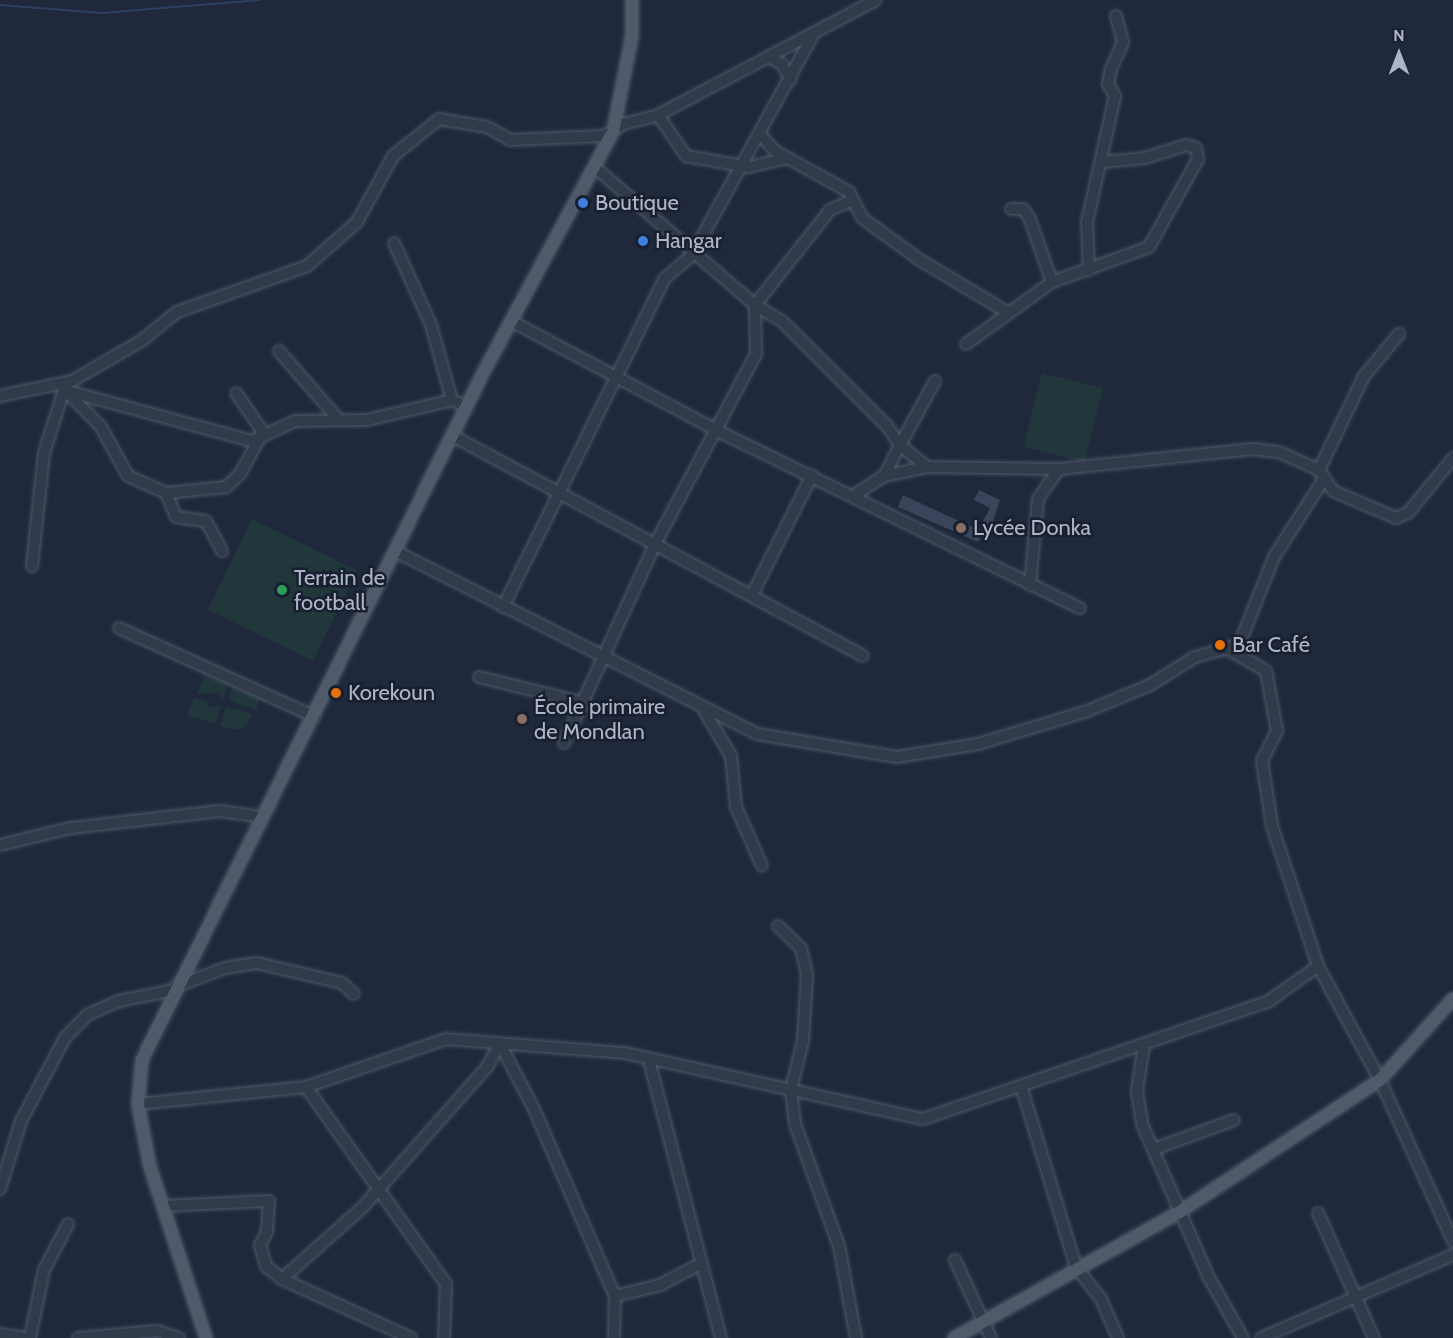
<!DOCTYPE html>
<html>
<head>
<meta charset="utf-8">
<style>
	body { margin:0 }
	#map { position:relative; width:1453px; height:1338px; overflow:hidden; background:#1f293b; font-family:Cabin,sans-serif }
	div>[style] { position:absolute }
	[style*='--x'] { left:calc(var(--x)*1px); top:calc(var(--y)*1px); width:calc(var(--w)*1px); rotate:calc(var(--a)*1deg) }
	.green>* { inset:0; background:#21373c; transform-origin:0 0 }
	.stream>* { height:2px; margin:-1px; padding:0 1px; transform-origin:1px; border-radius:1px; background:#2e4062 }
	.building>* { inset:0; background:#3a455b }
	.roads { filter:drop-shadow(0 0 2px #505869) drop-shadow(0 0 2px #505869) }
	.minor>* { height:10px; margin:-5px; padding:0 5px; transform-origin:5px; border-radius:5px; background:#323b4b }
	.major>* { height:12px; margin:-6px; padding:0 6px; transform-origin:6px; border-radius:6px; background:#505a6b }
	.dots>* { width:16px; height:16px; translate:-50% -50%; box-sizing:border-box; border:3px solid #182030; border-radius:50% }
	span { translate:-50% -50%; white-space:nowrap; text-align:center; line-height:1.15; -webkit-text-stroke:5px #182030; paint-order:stroke }
	.poi-label { font-size:22px; color:#adb5c8 }
	.left { translate:0 -50%; text-align:left }
	.north { position:absolute; left:1369px; top:24px; width:60px; height:60px; -webkit-text-stroke:4px #182030; paint-order:stroke; rotate:0deg; font-size:16px; font-weight:700; line-height:24px; text-align:center; color:#adb5c8 }
	.north::after { content:''; display:block; margin:auto; width:21px; height:27px; background:#adb5c8; clip-path:polygon(50% 0,100% 100%,50% 72%,0 100%) }
</style>
</head>
<body>
<div id="map">
	<div class="green">
		<i style="left:1042px;top:373px;width:63px;height:76px;rotate:14deg"></i>
		<i style="left:252px;top:519px;width:117px;height:101px;rotate:26deg"></i>
		<i style="clip-path:polygon(205px 675px,227px 685px,223px 700px,217px 693px,197px 693px)"></i>
		<i style="left:233px;top:688px;width:29px;height:13px;rotate:20deg"></i>
		<i style="clip-path:polygon(194px 697px,207px 701px,208px 707px,222px 705px,215px 723px,187px 716px)"></i>
		<i style="clip-path:polygon(226px 707px,252px 714px,250px 720px,240px 730px,220px 726px)"></i>
	</div>
	<div class="stream">
		<i style="--x:0;--y:5;--w:102;--a:4.5"></i>
		<i style="--x:102;--y:13;--w:158;--a:-4.7"></i>
	</div>
	<div class="building">
		<i style="clip-path:polygon(979px 490px,1000px 500px,990px 532px,980px 527px,990px 508px,974px 500px)"></i>
		<i style="clip-path:polygon(903px 495px,983px 532px,978px 542px,898px 507px)"></i>
	</div>
	<div class="roads">
		<div class="minor">
			<i style="--x:769;--y:57;--w:15;--a:28"></i>
			<i style="--x:782;--y:64;--w:18;--a:61"></i>
			<i style="--x:658;--y:115;--w:50;--a:55.7"></i>
			<i style="--x:686;--y:156;--w:64;--a:9.9"></i>
			<i style="--x:749;--y:167;--w:40;--a:-13"></i>
			<i style="--x:761;--y:135;--w:21;--a:49"></i>
			<i style="--x:775;--y:151;--w:85;--a:29"></i>
			<i style="--x:849;--y:192;--w:29;--a:63"></i>
			<i style="--x:862;--y:218;--w:72;--a:35.9"></i>
			<i style="--x:920;--y:260;--w:101;--a:30.9"></i>
			<i style="--x:850;--y:201;--w:22;--a:156"></i>
			<i style="--x:830;--y:210;--w:121;--a:128.3"></i>
			<i style="--x:755;--y:305;--w:31;--a:31"></i>
			<i style="--x:782;--y:321;--w:148;--a:45"></i>
			<i style="--x:887;--y:426;--w:23;--a:56"></i>
			<i style="--x:900;--y:445;--w:35;--a:117"></i>
			<i style="--x:1011;--y:209;--w:12;--a:0"></i>
			<i style="--x:1023;--y:209;--w:10;--a:53"></i>
			<i style="--x:1029;--y:217;--w:69;--a:70.5"></i>
			<i style="--x:394;--y:243;--w:90;--a:65.7"></i>
			<i style="--x:431;--y:325;--w:78;--a:74.4"></i>
			<i style="--x:1089;--y:270;--w:48;--a:-92.4"></i>
			<i style="--x:1087;--y:222;--w:129;--a:-77.5"></i>
			<i style="--x:1115;--y:96;--w:14;--a:-120"></i>
			<i style="--x:1108;--y:84;--w:15;--a:-79"></i>
			<i style="--x:1111;--y:69;--w:30;--a:-66"></i>
			<i style="--x:1123;--y:42;--w:27;--a:-105"></i>
			<i style="--x:511;--y:321;--w:234;--a:28"></i>
			<i style="--x:718;--y:431;--w:403;--a:26.1"></i>
			<i style="--x:966;--y:344;--w:106;--a:-35.8"></i>
			<i style="--x:1052;--y:282;--w:103;--a:-19.8"></i>
			<i style="--x:1149;--y:247;--w:101;--a:-60.9"></i>
			<i style="--x:1198;--y:159;--w:11;--a:-100"></i>
			<i style="--x:1196;--y:148;--w:10;--a:-163"></i>
			<i style="--x:1186;--y:145;--w:43;--a:162.4"></i>
			<i style="--x:1145;--y:158;--w:42;--a:174.6"></i>
			<i style="--x:279;--y:351;--w:91;--a:49"></i>
			<i style="--x:64;--y:390;--w:195;--a:15.2"></i>
			<i style="--x:252;--y:441;--w:47;--a:-24.9"></i>
			<i style="--x:295;--y:421;--w:72;--a:-0.8"></i>
			<i style="--x:367;--y:420;--w:87;--a:-13.2"></i>
			<i style="--x:452;--y:400;--w:17;--a:25"></i>
			<i style="--x:0;--y:396;--w:74;--a:-11.8"></i>
			<i style="--x:72;--y:381;--w:80;--a:-30.1"></i>
			<i style="--x:141;--y:341;--w:46;--a:-38.9"></i>
			<i style="--x:177;--y:312;--w:138;--a:-19.5"></i>
			<i style="--x:307;--y:266;--w:67;--a:-41.3"></i>
			<i style="--x:357;--y:222;--w:75;--a:-61.4"></i>
			<i style="--x:393;--y:156;--w:59;--a:-38.8"></i>
			<i style="--x:439;--y:119;--w:49;--a:9.5"></i>
			<i style="--x:487;--y:127;--w:26;--a:29"></i>
			<i style="--x:510;--y:140;--w:94;--a:-2.4"></i>
			<i style="--x:604;--y:136;--w:22;--a:-32"></i>
			<i style="--x:623;--y:124;--w:36;--a:-14"></i>
			<i style="--x:658;--y:115;--w:246;--a:-27.8"></i>
			<i style="--x:71;--y:396;--w:43;--a:45.9"></i>
			<i style="--x:101;--y:427;--w:56;--a:61.1"></i>
			<i style="--x:128;--y:476;--w:42;--a:24.1"></i>
			<i style="--x:166;--y:493;--w:26;--a:67"></i>
			<i style="--x:176;--y:517;--w:30;--a:8"></i>
			<i style="--x:206;--y:521;--w:34;--a:62"></i>
			<i style="--x:453;--y:436;--w:465;--a:28.2"></i>
			<i style="--x:927;--y:467;--w:35;--a:-141"></i>
			<i style="--x:900;--y:445;--w:73;--a:-61.3"></i>
			<i style="--x:1319;--y:470;--w:104;--a:-64.4"></i>
			<i style="--x:1364;--y:376;--w:55;--a:-50.2"></i>
			<i style="--x:166;--y:493;--w:60;--a:-5.7"></i>
			<i style="--x:226;--y:487;--w:19;--a:-43"></i>
			<i style="--x:240;--y:474;--w:48;--a:-61.3"></i>
			<i style="--x:263;--y:432;--w:47;--a:-124.7"></i>
			<i style="--x:856;--y:494;--w:33;--a:-33"></i>
			<i style="--x:884;--y:476;--w:44;--a:-11.8"></i>
			<i style="--x:927;--y:467;--w:132;--a:0.9"></i>
			<i style="--x:1059;--y:469;--w:195;--a:-5.9"></i>
			<i style="--x:1253;--y:449;--w:26;--a:7"></i>
			<i style="--x:1279;--y:452;--w:44;--a:24.2"></i>
			<i style="--x:1319;--y:470;--w:25;--a:56"></i>
			<i style="--x:1333;--y:491;--w:69;--a:23.2"></i>
			<i style="--x:1396;--y:518;--w:13;--a:-23"></i>
			<i style="--x:1408;--y:513;--w:71;--a:-50.7"></i>
			<i style="--x:397;--y:552;--w:403;--a:26.8"></i>
			<i style="--x:757;--y:734;--w:142;--a:9.3"></i>
			<i style="--x:897;--y:757;--w:82;--a:-9.1"></i>
			<i style="--x:978;--y:744;--w:112;--a:-16.7"></i>
			<i style="--x:1085;--y:712;--w:70;--a:-22.6"></i>
			<i style="--x:1150;--y:685;--w:53;--a:-31.9"></i>
			<i style="--x:1195;--y:657;--w:46;--a:-15.3"></i>
			<i style="--x:1239;--y:645;--w:95;--a:-68.3"></i>
			<i style="--x:1274;--y:557;--w:91;--a:-57.5"></i>
			<i style="--x:32;--y:566;--w:114;--a:-83.9"></i>
			<i style="--x:44;--y:453;--w:66;--a:-72.4"></i>
			<i style="--x:1030;--y:585;--w:86;--a:-84.7"></i>
			<i style="--x:1038;--y:499;--w:37;--a:-55"></i>
			<i style="--x:752;--y:595;--w:134;--a:-63.4"></i>
			<i style="--x:503;--y:607;--w:367;--a:-63.8"></i>
			<i style="--x:665;--y:278;--w:35;--a:-40"></i>
			<i style="--x:692;--y:255;--w:253;--a:-61.2"></i>
			<i style="--x:119;--y:628;--w:215;--a:24.4"></i>
			<i style="--x:1226;--y:648;--w:46;--a:29.9"></i>
			<i style="--x:1266;--y:671;--w:61;--a:79.6"></i>
			<i style="--x:1277;--y:731;--w:33;--a:117"></i>
			<i style="--x:1262;--y:760;--w:67;--a:81.4"></i>
			<i style="--x:1272;--y:826;--w:147;--a:71.8"></i>
			<i style="--x:1318;--y:966;--w:130;--a:61.5"></i>
			<i style="--x:1380;--y:1080;--w:177;--a:65.6"></i>
			<i style="--x:479;--y:677;--w:109;--a:13.8"></i>
			<i style="--x:705;--y:712;--w:51;--a:59.4"></i>
			<i style="--x:731;--y:756;--w:51;--a:84.4"></i>
			<i style="--x:736;--y:807;--w:64;--a:66.2"></i>
			<i style="--x:564;--y:743;--w:219;--a:-65.4"></i>
			<i style="--x:655;--y:544;--w:215;--a:-62"></i>
			<i style="--x:756;--y:354;--w:49;--a:-91.2"></i>
			<i style="--x:755;--y:305;--w:210;--a:-139.3"></i>
			<i style="--x:0;--y:845;--w:73;--a:-13.5"></i>
			<i style="--x:71;--y:828;--w:150;--a:-6.5"></i>
			<i style="--x:220;--y:811;--w:42;--a:8.1"></i>
			<i style="--x:778;--y:926;--w:32;--a:44"></i>
			<i style="--x:801;--y:948;--w:28;--a:77"></i>
			<i style="--x:807;--y:975;--w:66;--a:93.5"></i>
			<i style="--x:803;--y:1041;--w:50;--a:103.8"></i>
			<i style="--x:791;--y:1090;--w:34;--a:83"></i>
			<i style="--x:795;--y:1124;--w:130;--a:70.2"></i>
			<i style="--x:839;--y:1246;--w:94;--a:79.5"></i>
			<i style="--x:175;--y:987;--w:53;--a:-20.8"></i>
			<i style="--x:225;--y:968;--w:32;--a:-9"></i>
			<i style="--x:257;--y:963;--w:87;--a:13.2"></i>
			<i style="--x:342;--y:983;--w:16;--a:43"></i>
			<i style="--x:500;--y:1044;--w:73;--a:62.4"></i>
			<i style="--x:534;--y:1109;--w:204;--a:66.6"></i>
			<i style="--x:615;--y:1296;--w:42;--a:91.4"></i>
			<i style="--x:1144;--y:1044;--w:48;--a:98.5"></i>
			<i style="--x:1137;--y:1091;--w:33;--a:81"></i>
			<i style="--x:1142;--y:1124;--w:166;--a:66.5"></i>
			<i style="--x:1208;--y:1276;--w:71;--a:60.6"></i>
			<i style="--x:649;--y:1060;--w:287;--a:75.5"></i>
			<i style="--x:306;--y:1087;--w:242;--a:54.6"></i>
			<i style="--x:446;--y:1284;--w:54;--a:92.1"></i>
			<i style="--x:1022;--y:1089;--w:186;--a:73.1"></i>
			<i style="--x:1076;--y:1267;--w:41;--a:52"></i>
			<i style="--x:1101;--y:1299;--w:43;--a:66.4"></i>
			<i style="--x:138;--y:1104;--w:169;--a:-5.8"></i>
			<i style="--x:306;--y:1087;--w:148;--a:-18.9"></i>
			<i style="--x:446;--y:1039;--w:180;--a:4.5"></i>
			<i style="--x:625;--y:1053;--w:305;--a:12.5"></i>
			<i style="--x:923;--y:1119;--w:366;--a:-18.8"></i>
			<i style="--x:1269;--y:1001;--w:60;--a:-35.5"></i>
			<i style="--x:1154;--y:1149;--w:85;--a:-19.9"></i>
			<i style="--x:0;--y:1189;--w:71;--a:-72.8"></i>
			<i style="--x:21;--y:1121;--w:94;--a:-62.1"></i>
			<i style="--x:65;--y:1038;--w:32;--a:-46"></i>
			<i style="--x:87;--y:1015;--w:35;--a:-24"></i>
			<i style="--x:119;--y:1001;--w:55;--a:-11.5"></i>
			<i style="--x:164;--y:1206;--w:105;--a:-2.7"></i>
			<i style="--x:269;--y:1201;--w:31;--a:94"></i>
			<i style="--x:267;--y:1232;--w:15;--a:118"></i>
			<i style="--x:260;--y:1245;--w:22;--a:74"></i>
			<i style="--x:266;--y:1266;--w:21;--a:39"></i>
			<i style="--x:1318;--y:1213;--w:137;--a:65.9"></i>
			<i style="--x:955;--y:1260;--w:86;--a:65.2"></i>
			<i style="--x:615;--y:1296;--w:46;--a:-13.7"></i>
			<i style="--x:660;--y:1285;--w:45;--a:-27.7"></i>
			<i style="--x:0;--y:1334;--w:26;--a:9"></i>
			<i style="--x:30;--y:1338;--w:69;--a:-78.4"></i>
			<i style="--x:44;--y:1270;--w:52;--a:-62.4"></i>
			<i style="--x:78;--y:1338;--w:79;--a:-5.1"></i>
			<i style="--x:157;--y:1331;--w:23;--a:18"></i>
			<i style="--x:411;--y:1338;--w:142;--a:-155.4"></i>
			<i style="--x:282;--y:1279;--w:108;--a:-41.6"></i>
			<i style="--x:363;--y:1207;--w:187;--a:-48.5"></i>
			<i style="--x:487;--y:1067;--w:26;--a:-61"></i>
			<i style="--x:1261;--y:1338;--w:209;--a:-23.4"></i>
		</div>
		<div class="major">
			<i style="--x:206;--y:1338;--w:180;--a:-108.1"></i>
			<i style="--x:150;--y:1167;--w:64;--a:-100.8"></i>
			<i style="--x:138;--y:1104;--w:44;--a:-84.8"></i>
			<i style="--x:142;--y:1060;--w:765;--a:-63.6"></i>
			<i style="--x:482;--y:375;--w:276;--a:-61.7"></i>
			<i style="--x:613;--y:132;--w:98;--a:-78.8"></i>
			<i style="--x:632;--y:36;--w:36;--a:-90"></i>
			<i style="--x:954;--y:1338;--w:260;--a:-29.2"></i>
			<i style="--x:1181;--y:1211;--w:238;--a:-33.4"></i>
			<i style="--x:1380;--y:1080;--w:109;--a:-48"></i>
		</div>
	</div>
	<div class="dots">
		<i style="left:583px;top:203px;background:#3f7fe0"></i>
		<i style="left:643px;top:241px;background:#3f7fe0"></i>
		<i style="left:961px;top:528px;background:#8d6e63"></i>
		<i style="left:282px;top:590px;background:#2e9e5b"></i>
		<i style="left:1220px;top:645px;background:#e8710a"></i>
		<i style="left:336px;top:693px;background:#e8710a"></i>
		<i style="left:522px;top:719px;background:#8d6e63"></i>
	</div>
	<div class="poi-label">
		<span class="left" style="left:595px;top:203px">Boutique</span>
		<span class="left" style="left:655px;top:241px">Hangar</span>
		<span class="left" style="left:973px;top:528px">Lycée Donka</span>
		<span class="left" style="left:294px;top:590px">Terrain de<br>football</span>
		<span class="left" style="left:1232px;top:645px">Bar Café</span>
		<span class="left" style="left:348px;top:693px">Korekoun</span>
		<span class="left" style="left:534px;top:719px">École primaire<br>de Mondlan</span>
	</div>
	<div class="north">N</div>
</div>
</body>
</html>
